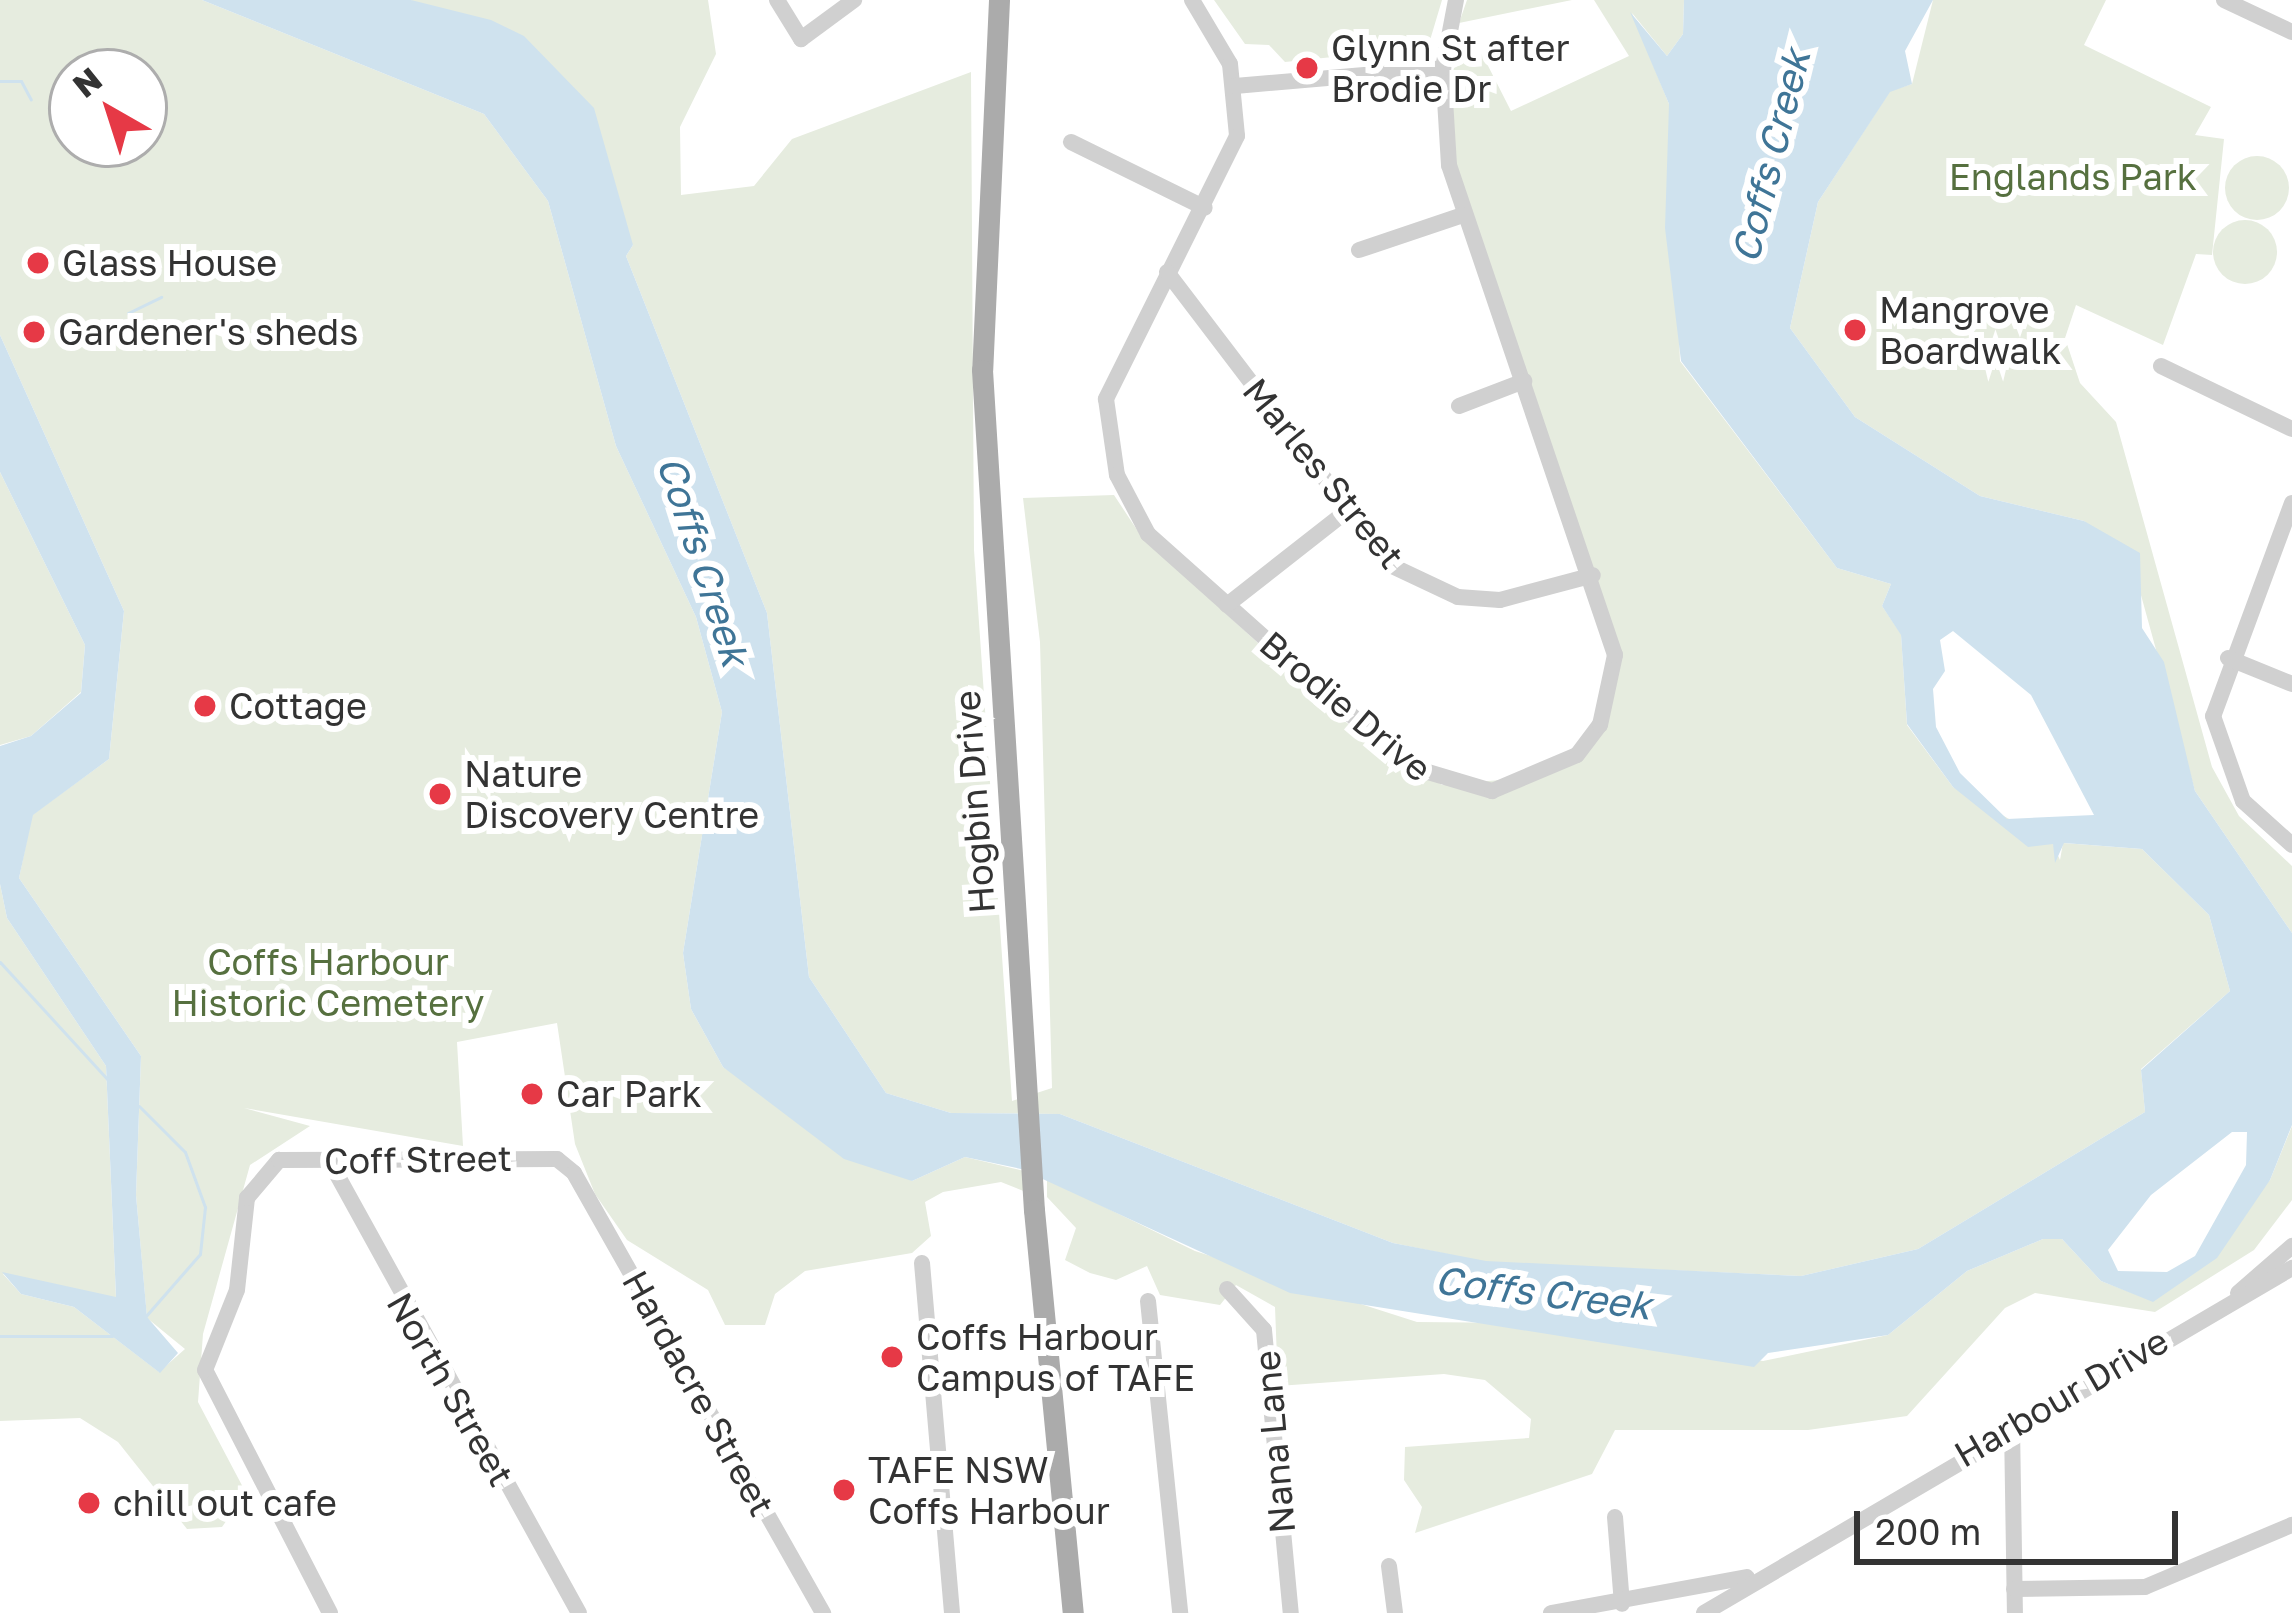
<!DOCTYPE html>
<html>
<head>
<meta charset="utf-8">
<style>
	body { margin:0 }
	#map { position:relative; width:2292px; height:1613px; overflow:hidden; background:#fff; font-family:"Golos Text",sans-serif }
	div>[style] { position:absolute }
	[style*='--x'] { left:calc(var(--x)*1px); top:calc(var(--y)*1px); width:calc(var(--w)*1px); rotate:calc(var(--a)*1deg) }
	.green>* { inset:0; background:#e6ecdf }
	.round { border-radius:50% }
	.water>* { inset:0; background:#cfe2ee }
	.stream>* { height:3px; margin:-1.5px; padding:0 1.5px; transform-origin:1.5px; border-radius:1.5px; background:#cfe2ee }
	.minor>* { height:16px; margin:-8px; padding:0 8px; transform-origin:8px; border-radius:8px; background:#d0d0d0 }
	.major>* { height:21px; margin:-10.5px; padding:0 10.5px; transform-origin:10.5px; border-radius:10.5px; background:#ababab }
	.dots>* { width:33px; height:33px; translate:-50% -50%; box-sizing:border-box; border:6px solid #fff; border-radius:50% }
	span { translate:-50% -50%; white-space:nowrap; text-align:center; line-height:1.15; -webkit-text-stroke:12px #fff; paint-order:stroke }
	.poi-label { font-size:36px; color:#333 }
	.left { translate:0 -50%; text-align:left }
	.park-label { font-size:36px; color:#56703f }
	.street-label { font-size:36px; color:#333 }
	.water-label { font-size:39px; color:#3f7597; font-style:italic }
	.north { position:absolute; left:48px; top:48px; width:120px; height:120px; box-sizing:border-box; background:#fff; border:3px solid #adadad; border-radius:50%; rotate:321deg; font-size:33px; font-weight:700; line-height:48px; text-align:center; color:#333 }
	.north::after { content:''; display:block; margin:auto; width:42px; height:54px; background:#e63946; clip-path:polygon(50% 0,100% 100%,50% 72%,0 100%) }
	.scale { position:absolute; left:1854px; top:1511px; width:324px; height:54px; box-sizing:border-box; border:6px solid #333; border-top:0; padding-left:15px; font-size:36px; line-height:42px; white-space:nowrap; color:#333; -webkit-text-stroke:9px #fff; paint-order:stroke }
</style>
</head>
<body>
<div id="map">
	<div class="green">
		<i style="clip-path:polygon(evenodd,0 0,202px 0,484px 114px,548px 201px,616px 446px,696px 617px,722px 712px,683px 953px,691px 1009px,723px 1067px,912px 1181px,965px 1157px,1024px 1171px,1026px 1192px,1001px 1182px,943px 1192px,925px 1202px,931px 1236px,912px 1253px,805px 1271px,775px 1294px,765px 1325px,725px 1325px,708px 1290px,627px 1240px,595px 1194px,575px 1144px,557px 1023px,457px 1042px,463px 1146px,244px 1108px,310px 1126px,250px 1165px,203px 1334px,198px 1402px,246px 1493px,222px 1527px,187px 1529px,118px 1442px,80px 1418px,0 1421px,0 884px,7px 918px,106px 1066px,116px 1298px,3px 1274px,21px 1294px,74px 1307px,159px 1372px,185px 1349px,147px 1318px,136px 1195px,141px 1056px,19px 878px,32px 815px,109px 759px,124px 611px,0 335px,0 0,72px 72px,144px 72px,144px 144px,72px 144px,72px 72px)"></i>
		<i style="clip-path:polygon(411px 0,708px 0,716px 54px,680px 127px,681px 195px,754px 186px,792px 139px,971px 72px,974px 550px,1012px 1101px,1052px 1088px,1040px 642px,1023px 498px,1114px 495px,1141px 536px,1341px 719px,1442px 785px,1546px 776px,1600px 725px,1615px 655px,1463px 215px,1442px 114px,1454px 68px,1482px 54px,1511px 111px,1629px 56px,1594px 0,1684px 0,1683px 34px,1667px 56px,1632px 13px,1669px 104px,1680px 361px,1837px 568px,1891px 584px,1882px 606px,1901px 634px,1907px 725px,1953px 787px,2053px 844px,2060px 860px,2063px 843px,2142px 849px,2209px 915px,2230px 991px,2141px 1069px,2145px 1112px,1918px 1249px,1801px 1276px,1486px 1262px,1393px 1243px,1060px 1114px,951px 1113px,886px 1093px,809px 977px,767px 613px,626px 256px,633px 245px)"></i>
		<i style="clip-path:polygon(1214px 0,1442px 0,1428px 47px,1285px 62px,1269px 45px,1245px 44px)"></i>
		<i style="clip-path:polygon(1467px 0,1572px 0,1459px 23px)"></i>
		<i style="clip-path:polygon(1933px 0,2106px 0,2084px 45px,2211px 107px,2195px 135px,2224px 139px,2212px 255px,2196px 254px,2163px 345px,2076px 305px,2065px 338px,2080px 383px,2116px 422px,2212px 767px,2239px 816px,2292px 866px,2292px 933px,2195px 791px,2136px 577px,2084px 521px,1980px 496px,1855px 417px,1790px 328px,1818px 202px,1890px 91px,1912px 84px)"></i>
		<i class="round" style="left:2225px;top:156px;width:64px;height:64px"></i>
		<i class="round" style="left:2213px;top:220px;width:64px;height:64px"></i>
		<i style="clip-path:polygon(0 472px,85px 645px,81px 692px,31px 736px,0 745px)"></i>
		<i style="clip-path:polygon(2292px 1126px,2292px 1200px,2254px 1250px,2155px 1312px,2035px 1293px,2005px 1308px,1907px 1416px,1808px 1430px,1615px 1430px,1592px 1474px,1415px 1533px,1422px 1507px,1404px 1480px,1405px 1447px,1529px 1438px,1531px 1419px,1485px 1380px,1444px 1374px,1278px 1386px,1275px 1307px,1236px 1285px,1220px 1305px,1160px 1295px,1147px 1266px,1116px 1280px,1090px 1273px,1065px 1260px,1076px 1228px,1047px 1197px,1047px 1179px,1195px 1251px,1417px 1322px,1520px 1323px,1763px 1361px,1888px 1335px,1967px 1271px,2043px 1239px,2062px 1239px,2101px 1281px,2153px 1301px,2270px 1180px)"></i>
	</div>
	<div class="water">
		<i style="clip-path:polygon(evenodd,202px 0,411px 0,491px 20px,524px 36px,594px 108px,633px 245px,626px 256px,767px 613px,809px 977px,886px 1093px,951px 1113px,1060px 1114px,1393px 1243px,1486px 1261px,1801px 1276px,1918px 1249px,2145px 1112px,2141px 1070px,2230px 991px,2209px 915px,2142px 849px,2064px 843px,2055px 863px,2053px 844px,2028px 847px,1953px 787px,1907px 724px,1901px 635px,1882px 606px,1891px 584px,1837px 568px,1681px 361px,1665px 228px,1669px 104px,1630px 12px,1667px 56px,1683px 34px,1684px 0,1933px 0,1905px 51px,1912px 84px,1890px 92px,1818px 202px,1790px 328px,1855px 417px,1980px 496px,2084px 521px,2140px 553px,2142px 628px,2164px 662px,2195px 791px,2292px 933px,2292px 1125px,2270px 1180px,2217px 1258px,2153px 1302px,2101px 1281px,2062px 1239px,2043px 1239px,1967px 1271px,1888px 1335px,1768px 1353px,1754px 1367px,1290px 1293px,1021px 1169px,965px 1157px,912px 1181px,844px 1159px,723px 1067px,691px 1009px,683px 953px,722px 712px,696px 617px,616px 446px,548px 201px,484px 114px,202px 0,1953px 631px,2031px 695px,2094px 815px,2007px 819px,1960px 773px,1936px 727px,1933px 689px,1945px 671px,1940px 640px,1953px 631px,202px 0,2232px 1132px,2247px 1132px,2246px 1165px,2195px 1256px,2167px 1272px,2118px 1271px,2108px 1250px,2151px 1195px,2232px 1132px)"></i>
		<i style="clip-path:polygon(0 335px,124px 611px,109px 759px,33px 815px,19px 878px,141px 1056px,136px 1195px,147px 1317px,178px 1353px,160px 1373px,74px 1307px,21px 1294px,2px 1272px,116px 1297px,106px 1066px,7px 918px,0 884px,0 746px,31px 736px,81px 693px,85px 645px,0 472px)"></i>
	</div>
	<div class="stream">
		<i style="--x:0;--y:81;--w:21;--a:0"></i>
		<i style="--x:21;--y:81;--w:21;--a:62"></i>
		<i style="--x:128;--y:313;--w:37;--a:-26"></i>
		<i style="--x:0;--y:962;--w:161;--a:47.5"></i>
		<i style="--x:139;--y:1106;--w:65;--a:45"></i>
		<i style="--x:185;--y:1152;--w:59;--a:70"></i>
		<i style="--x:205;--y:1207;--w:47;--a:96.1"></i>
		<i style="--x:200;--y:1254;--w:84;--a:131.1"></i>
		<i style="--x:0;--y:1336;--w:112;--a:0"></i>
	</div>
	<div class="minor">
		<i style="--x:777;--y:0;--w:46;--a:58.4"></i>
		<i style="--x:801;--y:39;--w:66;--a:-36.3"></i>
		<i style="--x:1192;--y:0;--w:74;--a:59.3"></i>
		<i style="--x:1230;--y:64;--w:72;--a:84.4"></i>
		<i style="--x:1237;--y:136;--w:294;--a:116.5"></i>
		<i style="--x:1106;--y:399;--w:77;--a:81.8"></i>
		<i style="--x:1117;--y:475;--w:67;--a:62.3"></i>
		<i style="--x:1148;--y:534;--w:348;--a:41.7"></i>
		<i style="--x:1408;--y:766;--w:88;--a:16.6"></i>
		<i style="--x:1492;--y:791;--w:92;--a:-23"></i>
		<i style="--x:1577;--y:755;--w:38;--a:-53"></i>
		<i style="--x:1600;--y:725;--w:72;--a:-77.9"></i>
		<i style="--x:1615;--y:655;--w:517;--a:-108.72"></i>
		<i style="--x:1449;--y:165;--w:97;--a:-93.5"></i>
		<i style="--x:1443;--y:68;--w:69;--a:-79.2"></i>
		<i style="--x:2224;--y:0;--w:75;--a:25.2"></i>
		<i style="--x:1235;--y:86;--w:209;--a:-4.9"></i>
		<i style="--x:1071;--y:142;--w:149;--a:26.2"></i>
		<i style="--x:1359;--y:250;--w:110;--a:-18.6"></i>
		<i style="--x:1167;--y:272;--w:368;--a:52.7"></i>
		<i style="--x:1390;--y:565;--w:75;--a:25.2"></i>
		<i style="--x:1458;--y:597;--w:42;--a:4.1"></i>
		<i style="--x:1500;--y:600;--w:96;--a:-15"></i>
		<i style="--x:2161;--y:366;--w:145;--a:25.7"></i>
		<i style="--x:1459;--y:406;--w:70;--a:-21"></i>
		<i style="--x:2292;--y:503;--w:227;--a:110.3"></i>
		<i style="--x:2213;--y:716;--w:90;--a:70.6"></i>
		<i style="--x:2243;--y:801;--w:66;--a:41.9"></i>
		<i style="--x:1227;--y:605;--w:152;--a:-38.1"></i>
		<i style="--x:2228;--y:658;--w:69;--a:22.1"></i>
		<i style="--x:330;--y:1162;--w:515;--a:61.1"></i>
		<i style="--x:922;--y:1263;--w:351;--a:85.1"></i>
		<i style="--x:1227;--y:1289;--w:55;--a:47.9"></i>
		<i style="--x:1264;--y:1330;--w:284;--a:84.6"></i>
		<i style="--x:2238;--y:1293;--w:72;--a:-41"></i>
		<i style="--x:1148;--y:1301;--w:314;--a:84.1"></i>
		<i style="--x:2012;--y:1426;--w:187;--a:89.1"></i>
		<i style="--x:1615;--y:1517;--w:87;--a:85.4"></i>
		<i style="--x:1389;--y:1566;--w:47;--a:82.7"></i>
		<i style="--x:2014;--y:1589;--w:131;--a:-0.9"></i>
		<i style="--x:2145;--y:1587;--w:160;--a:-22.9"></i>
		<i style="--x:330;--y:1613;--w:273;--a:-117.2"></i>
		<i style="--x:205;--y:1370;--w:86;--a:-68.2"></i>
		<i style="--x:237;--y:1290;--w:93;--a:-83.8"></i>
		<i style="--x:247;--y:1198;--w:50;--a:-49.9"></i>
		<i style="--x:279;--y:1160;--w:278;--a:-0.2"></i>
		<i style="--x:557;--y:1159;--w:22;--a:39"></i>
		<i style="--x:574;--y:1173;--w:506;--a:60.49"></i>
		<i style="--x:1551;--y:1613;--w:199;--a:-10.4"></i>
		<i style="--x:1704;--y:1613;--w:682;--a:-30.4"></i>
	</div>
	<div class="major">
		<i style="--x:999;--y:0;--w:370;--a:92.6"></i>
		<i style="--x:982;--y:370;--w:842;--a:86.46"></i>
		<i style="--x:1034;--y:1210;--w:405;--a:84.5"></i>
	</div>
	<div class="dots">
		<i style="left:1307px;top:68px;background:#e63946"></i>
		<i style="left:38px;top:263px;background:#e63946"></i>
		<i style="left:1855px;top:330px;background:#e63946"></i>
		<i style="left:34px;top:332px;background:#e63946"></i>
		<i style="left:205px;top:706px;background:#e63946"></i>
		<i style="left:440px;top:794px;background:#e63946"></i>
		<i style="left:532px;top:1094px;background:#e63946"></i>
		<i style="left:892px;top:1357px;background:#e63946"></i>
		<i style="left:844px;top:1490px;background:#e63946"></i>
		<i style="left:89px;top:1503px;background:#e63946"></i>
	</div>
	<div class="poi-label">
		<span class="left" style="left:1331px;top:68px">Glynn St after<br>Brodie Dr</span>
		<span class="left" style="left:62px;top:263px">Glass House</span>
		<span class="left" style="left:1879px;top:330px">Mangrove<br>Boardwalk</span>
		<span class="left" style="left:58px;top:332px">Gardener's sheds</span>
		<span class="left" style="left:229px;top:706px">Cottage</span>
		<span class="left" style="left:464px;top:794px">Nature<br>Discovery Centre</span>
		<span class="left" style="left:556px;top:1094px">Car Park</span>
		<span class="left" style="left:916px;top:1357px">Coffs Harbour<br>Campus of TAFE</span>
		<span class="left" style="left:868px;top:1490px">TAFE NSW<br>Coffs Harbour</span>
		<span class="left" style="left:113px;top:1503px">chill out cafe</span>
	</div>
	<div class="park-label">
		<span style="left:2073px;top:177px">Englands Park</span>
		<span style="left:328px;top:982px">Coffs Harbour<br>Historic Cemetery</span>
	</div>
	<div class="street-label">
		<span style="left:1324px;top:473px;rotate:51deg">Marles Street</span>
		<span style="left:1346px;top:706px;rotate:40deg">Brodie Drive</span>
		<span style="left:974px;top:802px;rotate:-94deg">Hogbin Drive</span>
		<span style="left:418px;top:1159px;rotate:-1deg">Coff Street</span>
		<span style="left:451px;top:1389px;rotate:60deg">North Street</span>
		<span style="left:699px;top:1393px;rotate:61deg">Hardacre Street</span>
		<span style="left:2061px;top:1397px;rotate:-30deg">Harbour Drive</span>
		<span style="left:1274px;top:1442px;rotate:-95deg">Nana Lane</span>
	</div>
	<div class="water-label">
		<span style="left:1771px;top:156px;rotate:-76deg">Coffs Creek</span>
		<span style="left:703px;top:561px;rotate:72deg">Coffs Creek</span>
		<span style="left:1543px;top:1293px;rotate:7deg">Coffs Creek</span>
	</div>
	<div class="north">N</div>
	<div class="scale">200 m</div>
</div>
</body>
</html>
